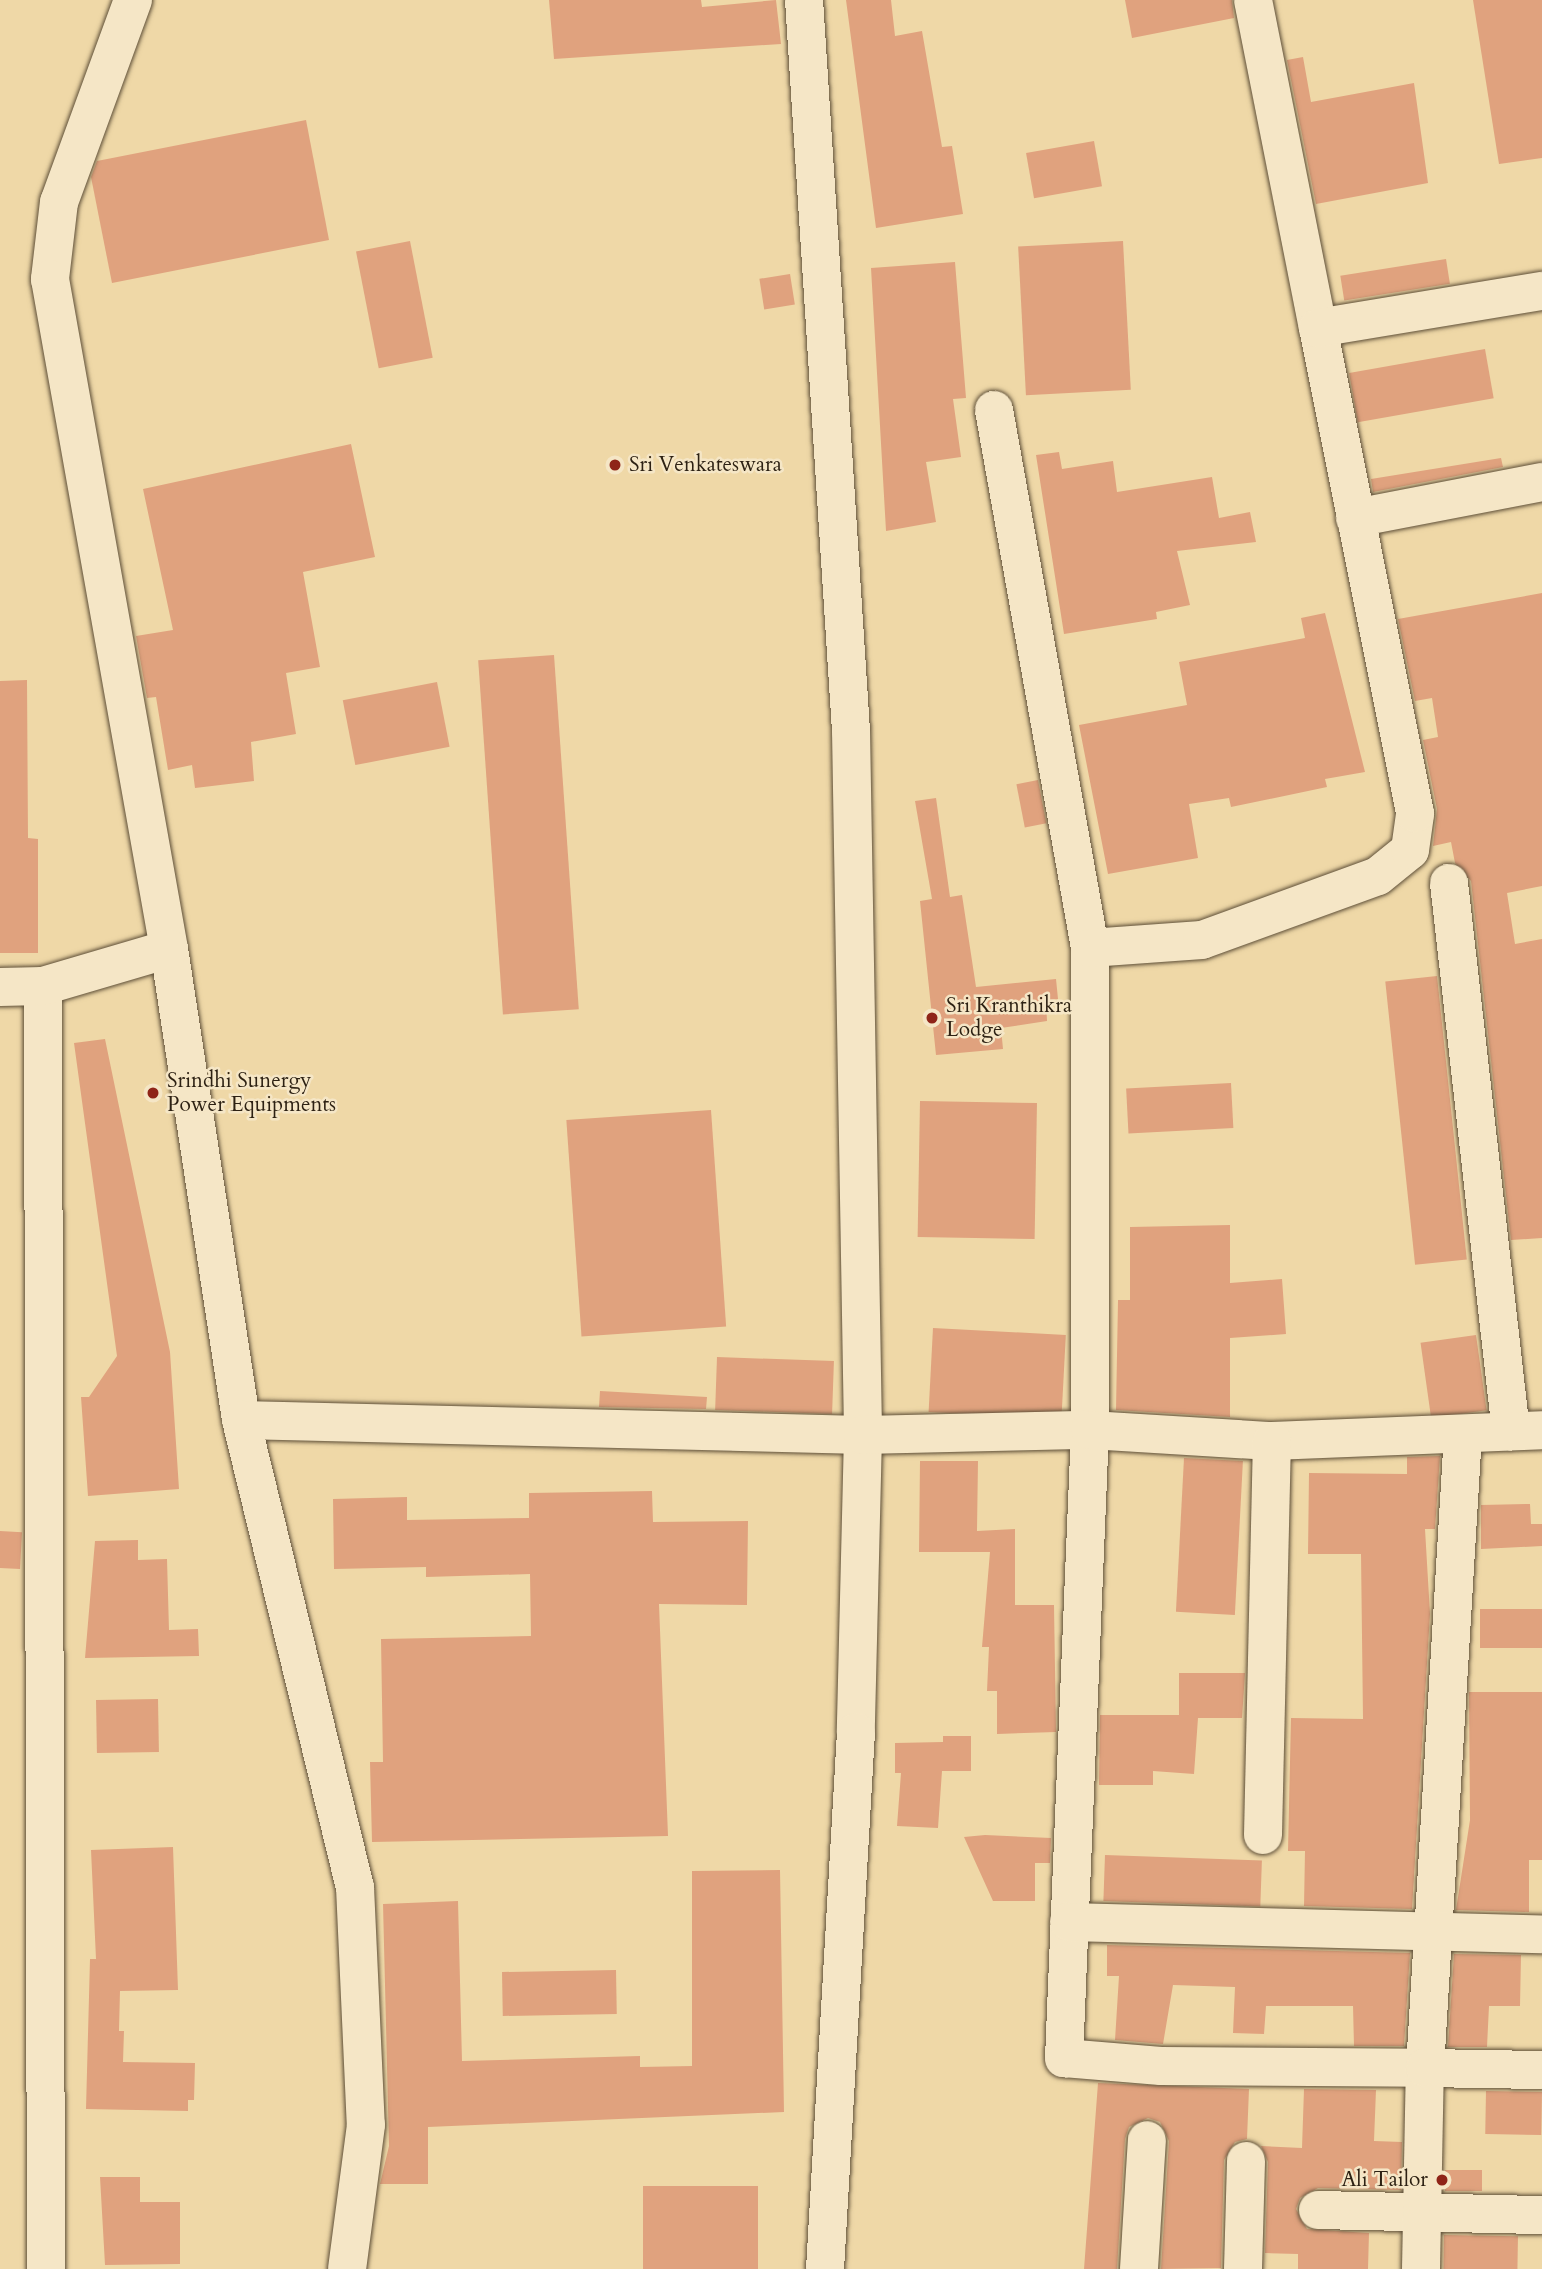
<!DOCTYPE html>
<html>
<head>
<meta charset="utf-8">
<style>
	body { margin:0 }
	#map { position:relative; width:1542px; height:2269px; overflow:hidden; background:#efd8a7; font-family:Cardo,serif }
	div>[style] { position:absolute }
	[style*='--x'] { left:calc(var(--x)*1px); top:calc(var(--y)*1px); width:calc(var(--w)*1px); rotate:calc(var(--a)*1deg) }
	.building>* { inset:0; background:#e0a27e; transform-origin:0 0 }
	.roads { filter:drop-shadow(0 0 2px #5e4f38) drop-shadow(0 0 2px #5e4f38) }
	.minor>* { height:38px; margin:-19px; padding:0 19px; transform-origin:19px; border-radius:19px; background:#f5e6c6 }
	.dots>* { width:19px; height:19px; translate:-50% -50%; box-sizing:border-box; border:4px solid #f5e6c6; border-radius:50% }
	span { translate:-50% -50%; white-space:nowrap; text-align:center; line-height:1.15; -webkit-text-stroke:5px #f5e6c6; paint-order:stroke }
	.poi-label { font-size:21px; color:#2d2113 }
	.left { translate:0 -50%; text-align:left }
	.right { translate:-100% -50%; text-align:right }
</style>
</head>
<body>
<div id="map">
	<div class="building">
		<i style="clip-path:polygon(549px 0,701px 0,702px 7px,776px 0,781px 44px,554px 59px)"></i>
		<i style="clip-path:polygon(846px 0,891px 0,895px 36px,922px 31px,942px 147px,952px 146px,963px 214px,876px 228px)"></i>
		<i style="clip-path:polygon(1125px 0,1232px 0,1234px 18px,1132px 38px)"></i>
		<i style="clip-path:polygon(1473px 0,1542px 0,1542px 158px,1499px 164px)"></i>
		<i style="clip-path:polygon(1303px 57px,1311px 102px,1414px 83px,1428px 183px,1316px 204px,1287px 60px)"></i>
		<i style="clip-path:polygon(306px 120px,329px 240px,112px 283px,91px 177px,97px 161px)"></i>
		<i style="left:1094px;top:141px;width:46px;height:69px;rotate:80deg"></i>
		<i style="left:410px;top:241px;width:119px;height:55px;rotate:79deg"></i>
		<i style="left:1123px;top:241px;width:149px;height:105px;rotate:87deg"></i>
		<i style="left:1446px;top:259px;width:25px;height:107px;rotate:81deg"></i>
		<i style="clip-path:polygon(955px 262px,966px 398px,953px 399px,961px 457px,926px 462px,936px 522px,886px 531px,871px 268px)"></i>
		<i style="left:790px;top:274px;width:31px;height:31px;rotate:81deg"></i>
		<i style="left:1485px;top:349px;width:50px;height:138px;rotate:80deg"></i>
		<i style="clip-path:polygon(351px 444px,375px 557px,303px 572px,320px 667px,286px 673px,296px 734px,251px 742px,254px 781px,195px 788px,192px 765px,168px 770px,156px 697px,147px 698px,136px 636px,173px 630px,143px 489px)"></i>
		<i style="clip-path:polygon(1059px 452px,1062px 469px,1113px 461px,1117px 492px,1212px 477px,1219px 518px,1250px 512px,1256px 542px,1177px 551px,1190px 605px,1156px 612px,1157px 619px,1064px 634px,1036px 455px)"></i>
		<i style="clip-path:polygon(1501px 458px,1503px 467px,1373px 492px,1371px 479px)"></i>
		<i style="clip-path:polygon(1542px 593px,1542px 886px,1507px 893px,1515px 944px,1542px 939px,1542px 1238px,1511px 1240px,1471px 881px,1455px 863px,1451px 842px,1433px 846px,1437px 809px,1423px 740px,1438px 737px,1432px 698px,1415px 701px,1398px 619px)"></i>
		<i style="clip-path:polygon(1325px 613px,1365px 772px,1325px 779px,1327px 787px,1231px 807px,1229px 798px,1189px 804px,1198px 858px,1108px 874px,1079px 725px,1187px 705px,1179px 662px,1305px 638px,1301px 618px)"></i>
		<i style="left:554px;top:655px;width:355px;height:76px;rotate:86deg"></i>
		<i style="clip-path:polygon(27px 680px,28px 838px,38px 839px,38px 953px,0 953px,0 681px)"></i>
		<i style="left:437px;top:682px;width:66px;height:96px;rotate:79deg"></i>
		<i style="left:1038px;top:780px;width:44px;height:22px;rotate:79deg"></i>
		<i style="clip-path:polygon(936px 798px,950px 897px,962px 895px,976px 987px,1056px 979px,1058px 999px,1046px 1000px,1047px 1021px,1001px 1028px,1003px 1049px,936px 1055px,920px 901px,932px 899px,915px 801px)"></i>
		<i style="left:1437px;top:976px;width:285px;height:52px;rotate:84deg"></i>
		<i style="clip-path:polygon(105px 1039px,170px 1352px,179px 1489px,88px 1496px,81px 1397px,89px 1397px,117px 1356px,74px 1043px)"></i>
		<i style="left:1231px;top:1083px;width:45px;height:105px;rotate:87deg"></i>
		<i style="left:920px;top:1101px;width:117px;height:136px;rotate:1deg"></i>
		<i style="left:711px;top:1110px;width:217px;height:145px;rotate:86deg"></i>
		<i style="clip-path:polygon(1230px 1225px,1230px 1283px,1282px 1279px,1286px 1334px,1230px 1338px,1230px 1417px,1116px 1410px,1118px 1300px,1130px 1300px,1130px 1227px)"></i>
		<i style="left:933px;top:1328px;width:133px;height:84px;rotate:3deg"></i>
		<i style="left:1476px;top:1335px;width:76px;height:56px;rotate:82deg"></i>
		<i style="left:717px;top:1357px;width:117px;height:53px;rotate:2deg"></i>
		<i style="clip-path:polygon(600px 1391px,707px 1397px,706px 1409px,599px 1407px)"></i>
		<i style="clip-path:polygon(1440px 1456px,1435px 1529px,1425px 1529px,1430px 1614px,1412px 1909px,1304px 1906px,1305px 1851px,1288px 1851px,1291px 1718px,1363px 1719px,1361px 1554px,1308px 1554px,1309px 1473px,1407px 1474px,1407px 1457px)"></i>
		<i style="left:1184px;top:1458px;width:59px;height:154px;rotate:3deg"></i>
		<i style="clip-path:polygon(920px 1461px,978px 1461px,977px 1531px,1015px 1529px,1015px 1605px,1054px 1605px,1056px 1732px,997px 1734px,997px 1691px,987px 1691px,989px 1647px,982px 1647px,990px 1552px,919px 1552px)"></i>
		<i style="clip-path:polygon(652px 1491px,653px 1522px,748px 1521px,747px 1605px,659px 1604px,668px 1836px,372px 1842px,370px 1762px,383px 1762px,381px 1639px,531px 1636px,530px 1574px,426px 1577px,426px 1567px,334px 1569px,333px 1499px,407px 1497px,407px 1520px,529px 1518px,529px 1493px)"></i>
		<i style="clip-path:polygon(1530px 1504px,1531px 1524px,1542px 1524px,1542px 1546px,1481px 1549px,1481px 1505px)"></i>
		<i style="left:0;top:1531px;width:22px;height:37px;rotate:3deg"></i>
		<i style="clip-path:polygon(138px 1540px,138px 1560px,167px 1559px,169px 1630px,198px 1629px,199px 1656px,85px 1658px,95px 1541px)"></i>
		<i style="left:1542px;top:1609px;width:39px;height:62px;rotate:90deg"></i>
		<i style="clip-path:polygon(1179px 1673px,1245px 1673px,1242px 1718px,1198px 1718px,1194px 1774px,1153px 1771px,1153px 1785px,1099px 1785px,1100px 1715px,1179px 1715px)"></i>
		<i style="clip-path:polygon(1469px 1692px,1542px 1692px,1542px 1860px,1529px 1860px,1529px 1912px,1456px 1910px,1470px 1820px)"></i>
		<i style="left:158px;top:1699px;width:53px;height:62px;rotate:89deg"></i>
		<i style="clip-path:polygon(943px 1736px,971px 1736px,971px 1771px,942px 1771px,938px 1828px,897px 1826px,901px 1773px,895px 1773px,895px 1743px,943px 1742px)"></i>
		<i style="clip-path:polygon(985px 1835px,1051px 1838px,1050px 1863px,1035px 1863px,1035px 1901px,993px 1901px,964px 1837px)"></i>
		<i style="clip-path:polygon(173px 1847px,178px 1990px,120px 1991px,119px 2031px,124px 2031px,123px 2062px,195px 2063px,194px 2100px,188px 2100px,188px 2111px,86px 2109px,90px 1959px,96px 1959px,91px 1850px)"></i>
		<i style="left:1105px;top:1855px;width:157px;height:46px;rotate:2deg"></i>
		<i style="clip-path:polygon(780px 1870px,784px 2112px,428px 2127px,428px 2184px,380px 2184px,389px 2146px,383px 1904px,458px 1901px,462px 2061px,640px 2056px,640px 2067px,692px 2066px,692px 1871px)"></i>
		<i style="clip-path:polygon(1107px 1945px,1410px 1953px,1404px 2046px,1354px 2046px,1353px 2006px,1266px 2006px,1264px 2034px,1233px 2033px,1235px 1987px,1173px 1985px,1163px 2044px,1115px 2040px,1119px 1976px,1107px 1976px)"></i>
		<i style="clip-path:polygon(1454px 1954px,1521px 1955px,1520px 2006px,1489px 2006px,1487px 2047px,1448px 2047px)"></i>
		<i style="left:616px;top:1970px;width:44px;height:114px;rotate:89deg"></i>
		<i style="clip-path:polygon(1098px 2083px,1249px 2089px,1247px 2139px,1235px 2142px,1224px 2160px,1221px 2268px,1161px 2269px,1169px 2141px,1160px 2122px,1148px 2118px,1129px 2127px,1125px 2139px,1117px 2269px,1084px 2269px)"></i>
		<i style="clip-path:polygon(1304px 2089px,1376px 2090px,1374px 2141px,1402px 2142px,1401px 2190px,1318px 2188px,1300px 2198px,1296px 2209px,1307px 2229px,1369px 2233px,1368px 2269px,1298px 2269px,1298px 2254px,1265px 2253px,1268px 2162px,1261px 2146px,1302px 2148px)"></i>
		<i style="left:1486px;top:2091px;width:56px;height:43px;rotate:1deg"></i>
		<i style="left:1445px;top:2170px;width:37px;height:21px"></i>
		<i style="clip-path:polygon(100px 2177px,140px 2177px,140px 2202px,180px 2202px,180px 2264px,105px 2265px)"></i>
		<i style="left:643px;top:2186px;width:115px;height:83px"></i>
		<i style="left:1444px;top:2235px;width:74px;height:34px;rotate:1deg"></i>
	</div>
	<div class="roads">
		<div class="minor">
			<i style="--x:133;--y:0;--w:215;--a:110.1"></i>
			<i style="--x:59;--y:202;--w:78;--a:96.7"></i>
			<i style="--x:50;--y:279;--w:680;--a:79.93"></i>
			<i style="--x:169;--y:949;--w:476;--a:81.3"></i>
			<i style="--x:241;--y:1420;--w:481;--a:76.3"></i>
			<i style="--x:355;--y:1887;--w:238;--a:87.4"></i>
			<i style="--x:366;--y:2125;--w:145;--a:97.5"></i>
			<i style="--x:804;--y:0;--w:732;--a:86.32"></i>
			<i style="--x:851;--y:730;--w:705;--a:89.02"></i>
			<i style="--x:863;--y:1435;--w:297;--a:91.4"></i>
			<i style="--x:856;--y:1732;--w:538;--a:93.3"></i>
			<i style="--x:1253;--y:0;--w:334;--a:78.8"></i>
			<i style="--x:994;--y:410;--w:546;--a:79.88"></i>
			<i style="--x:1090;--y:948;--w:482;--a:90"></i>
			<i style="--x:1090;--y:1430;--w:629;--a:92.37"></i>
			<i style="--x:1064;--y:2058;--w:97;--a:4.7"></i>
			<i style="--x:1161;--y:2066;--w:264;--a:0.4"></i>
			<i style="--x:1425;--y:2068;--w:635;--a:-86.57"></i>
			<i style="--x:1355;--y:518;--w:190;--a:-10.9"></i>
			<i style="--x:1449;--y:883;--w:552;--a:83.56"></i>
			<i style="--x:1090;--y:948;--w:112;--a:-4.1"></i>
			<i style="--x:1202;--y:940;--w:187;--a:-20"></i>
			<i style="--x:1378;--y:876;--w:41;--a:-39.1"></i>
			<i style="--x:1410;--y:850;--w:37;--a:-82"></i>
			<i style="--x:1415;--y:813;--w:495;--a:-101.3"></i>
			<i style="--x:1318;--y:328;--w:227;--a:-9.4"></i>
			<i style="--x:43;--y:986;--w:1283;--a:89.87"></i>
			<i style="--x:0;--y:987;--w:43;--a:-1.3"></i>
			<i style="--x:43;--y:986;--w:131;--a:-16.4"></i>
			<i style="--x:241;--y:1420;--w:622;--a:1.38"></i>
			<i style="--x:863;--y:1435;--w:227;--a:-1.3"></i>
			<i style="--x:1090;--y:1430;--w:182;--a:3.5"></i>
			<i style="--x:1272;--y:1441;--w:270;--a:-2.3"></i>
			<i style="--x:1263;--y:1835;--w:394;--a:-88.7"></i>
			<i style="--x:1069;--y:1922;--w:473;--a:1.5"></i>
			<i style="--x:1318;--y:2210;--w:224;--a:1.3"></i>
			<i style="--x:1139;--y:2269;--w:129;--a:-86.5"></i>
			<i style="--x:1243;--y:2269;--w:108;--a:-88.4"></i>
			<i style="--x:1421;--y:2269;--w:201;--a:-88.9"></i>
			<i style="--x:1425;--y:2068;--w:117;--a:1"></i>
		</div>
	</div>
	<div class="dots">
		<i style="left:615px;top:465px;background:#8f2418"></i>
		<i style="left:932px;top:1018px;background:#8f2418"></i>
		<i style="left:153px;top:1093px;background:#8f2418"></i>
		<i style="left:1442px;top:2180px;background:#8f2418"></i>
	</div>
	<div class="poi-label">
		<span class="left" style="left:629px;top:465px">Sri Venkateswara</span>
		<span class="left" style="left:946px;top:1018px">Sri Kranthikra<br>Lodge</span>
		<span class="left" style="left:167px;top:1093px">Srindhi Sunergy<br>Power Equipments</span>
		<span class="right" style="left:1428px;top:2180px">Ali Tailor</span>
	</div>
</div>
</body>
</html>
